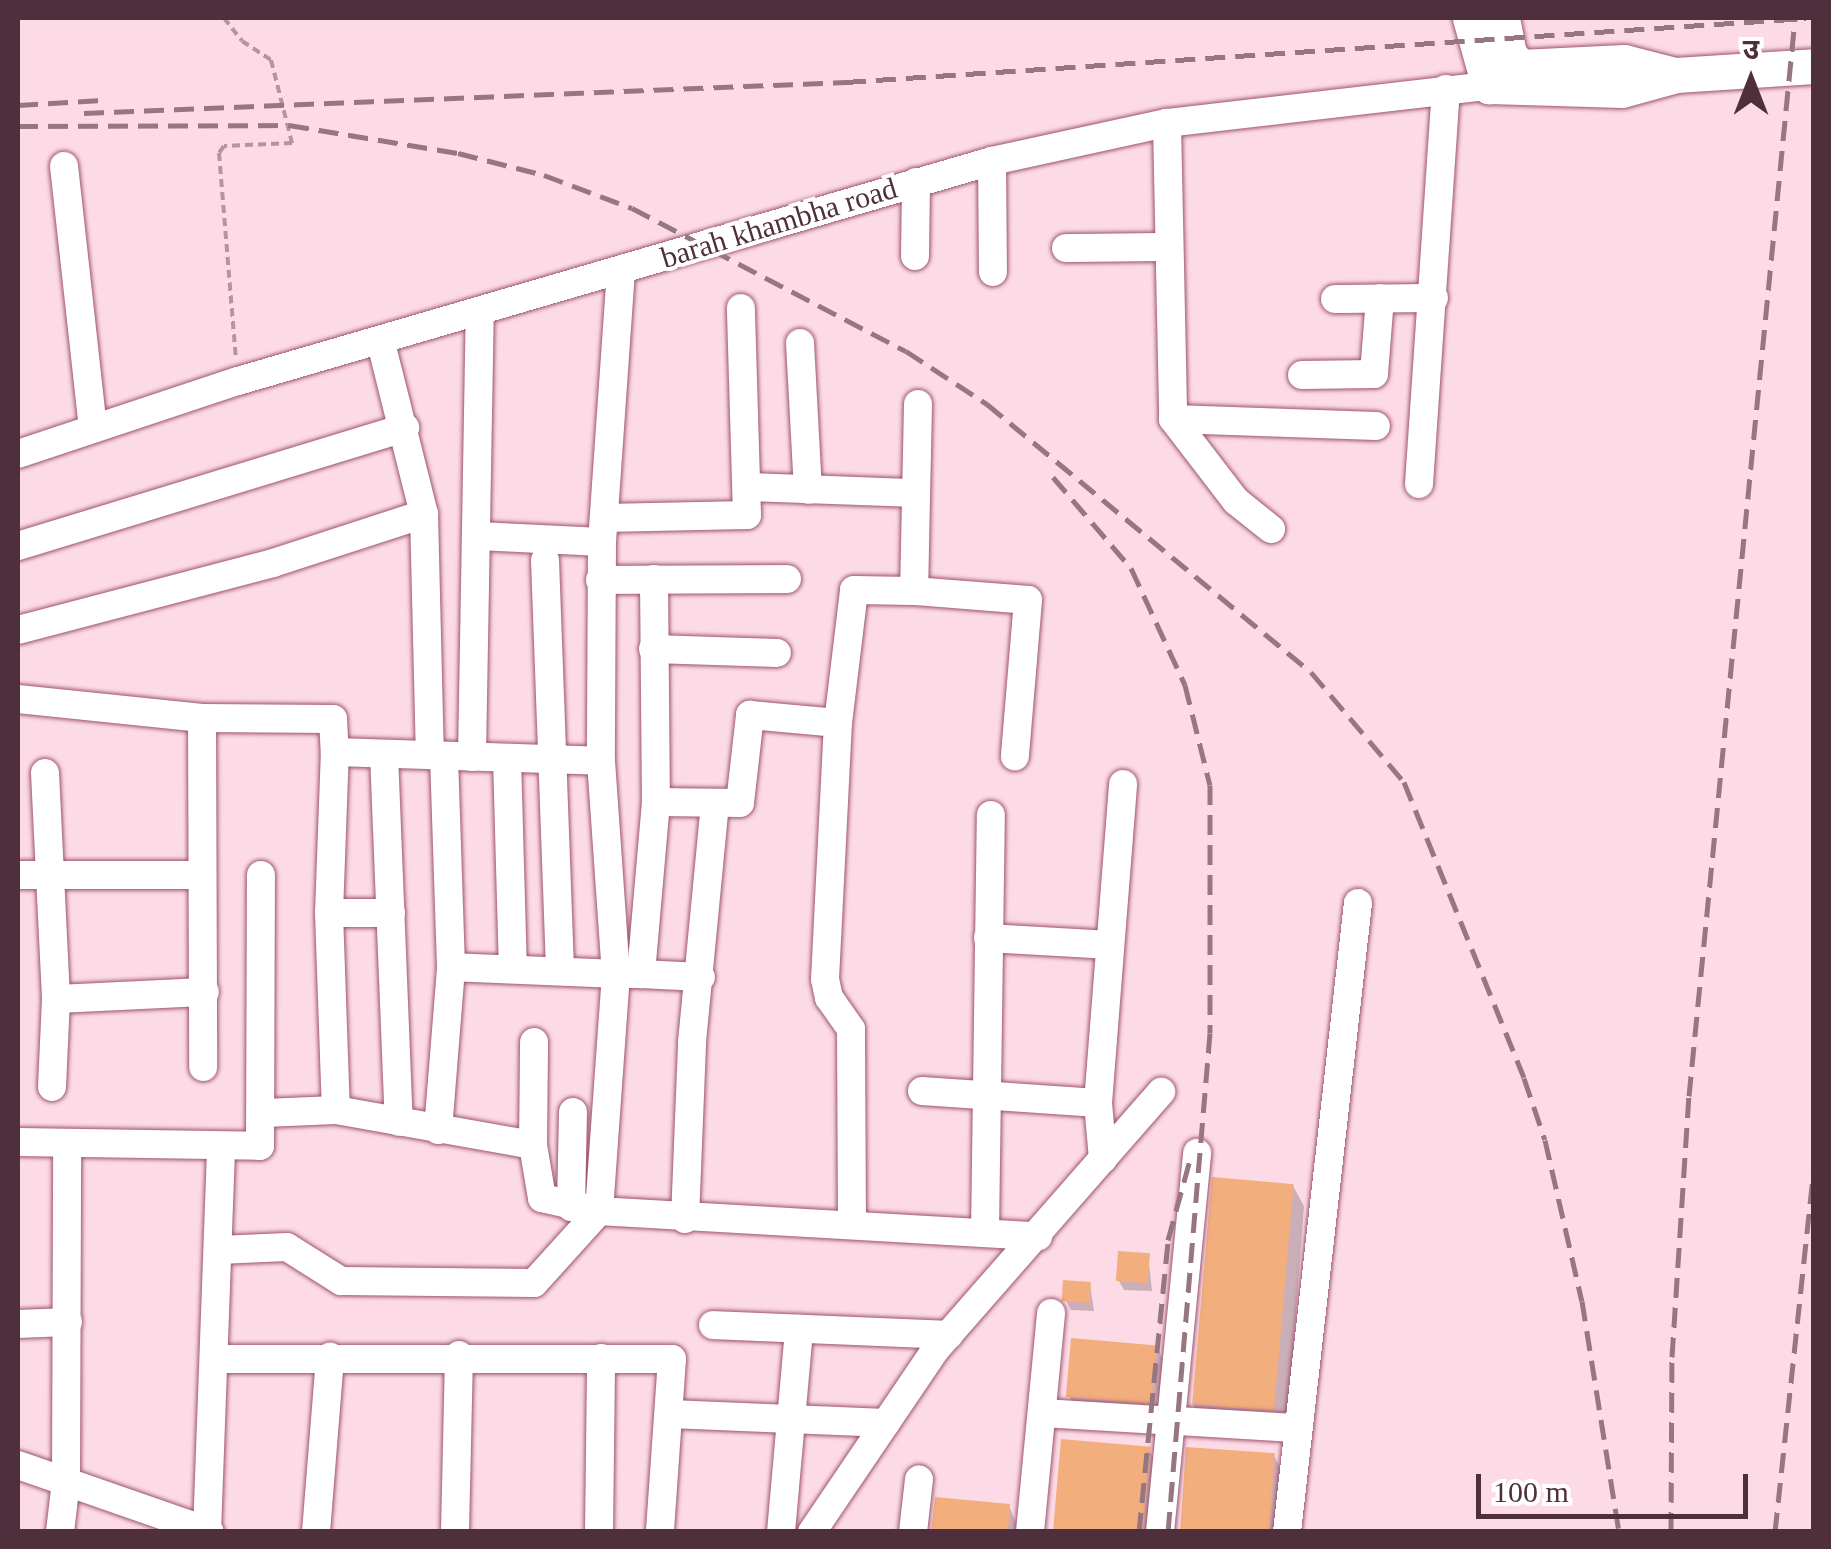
<!DOCTYPE html>
<html>
<head>
<meta charset="utf-8">
<style>
	body { margin:0 }
	#map { position:relative; width:1831px; height:1549px; overflow:hidden; background:#fddbe6; font-family:"Times New Roman","Noto Sans Devanagari",serif }
	div>[style] { position:absolute }
	[style*='--x'] { left:calc(var(--x)*1px); top:calc(var(--y)*1px); width:calc(var(--w)*1px); rotate:calc(var(--a)*1deg) }
	.shadow>* { inset:0; background:#0003 }
	.building>* { inset:0; background:#f3ae7e; transform-origin:0 0 }
	.path>* { height:4px; margin-top:-2px; transform-origin:0; background:repeating-linear-gradient(90deg,#b5939f 0 8px,transparent 0 13px) }
	.roads { filter:drop-shadow(0 0 2px #9d5370) drop-shadow(0 0 2px #9d5370) }
	.minor>* { height:28px; margin:-14px; padding:0 14px; transform-origin:14px; border-radius:14px; background:#fff }
	.major>* { height:35px; margin:-17.5px; padding:0 17.5px; transform-origin:17.5px; border-radius:17.5px; background:#fff }
	.rail>* { height:5px; margin-top:-2.5px; transform-origin:0; background:repeating-linear-gradient(90deg,#977682 0 20px,transparent 0 30px) }
	span { translate:-50% -50%; white-space:nowrap; text-align:center; line-height:1.15; -webkit-text-stroke:8px #fff; paint-order:stroke }
	.street-label { font-size:30px; color:#502f3c }
	.frame { position:absolute; inset:0; border:20px solid #502f3c; pointer-events:none }
	.north { position:absolute; left:1701px; top:30px; width:100px; height:100px; -webkit-text-stroke:8px #fff; paint-order:stroke; rotate:0deg; font-size:28px; font-weight:700; line-height:40px; text-align:center; color:#502f3c }
	.north::after { content:''; display:block; margin:auto; width:35px; height:45px; background:#502f3c; clip-path:polygon(50% 0,100% 100%,50% 72%,0 100%) }
	.scale { position:absolute; left:1476px; top:1474px; width:272px; height:45px; box-sizing:border-box; border:5px solid #502f3c; border-top:0; padding-left:12px; font-size:30px; line-height:35px; white-space:nowrap; color:#502f3c; -webkit-text-stroke:8px #fff; paint-order:stroke }
</style>
</head>
<body>
<div id="map">
	<div class="shadow">
		<i style="clip-path:polygon(1293px 1186px,1304px 1206px,1287px 1429px,1205px 1424px,1193px 1404px)"></i>
		<i style="clip-path:polygon(1148px 1255px,1152px 1291px,1124px 1290px,1119px 1281px)"></i>
		<i style="clip-path:polygon(1090px 1284px,1094px 1311px,1071px 1310px,1066px 1300px)"></i>
		<i style="clip-path:polygon(1156px 1347px,1168px 1368px,1163px 1422px,1081px 1417px,1069px 1396px)"></i>
		<i style="clip-path:polygon(1149px 1450px,1161px 1470px,1155px 1532px,1055px 1532px)"></i>
		<i style="clip-path:polygon(1274px 1456px,1286px 1477px,1281px 1532px,1182px 1532px)"></i>
		<i style="clip-path:polygon(1009px 1506px,1020px 1532px,934px 1532px)"></i>
	</div>
	<div class="building">
		<i style="left:1212px;top:1177px;width:82px;height:228px;rotate:5deg"></i>
		<i style="left:1118px;top:1251px;width:32px;height:30px;rotate:4deg"></i>
		<i style="left:1063px;top:1280px;width:28px;height:21px;rotate:4deg"></i>
		<i style="left:1071px;top:1338px;width:86px;height:59px;rotate:5deg"></i>
		<i style="left:1061px;top:1439px;width:90px;height:93px;rotate:5deg"></i>
		<i style="left:1186px;top:1447px;width:89px;height:85px;rotate:4deg"></i>
		<i style="clip-path:polygon(935px 1497px,1010px 1504px,1008px 1532px,931px 1532px)"></i>
	</div>
	<div class="path">
		<i style="--x:224;--y:18;--w:29;--a:52"></i>
		<i style="--x:242;--y:41;--w:35;--a:33"></i>
		<i style="--x:271;--y:60;--w:86;--a:75.8"></i>
		<i style="--x:292;--y:143;--w:68;--a:177.5"></i>
		<i style="--x:224;--y:146;--w:9;--a:126"></i>
		<i style="--x:219;--y:153;--w:206;--a:85.3"></i>
	</div>
	<div class="roads">
		<div class="minor">
			<i style="--x:1167;--y:123;--w:296;--a:88.8"></i>
			<i style="--x:1173;--y:419;--w:103;--a:52.5"></i>
			<i style="--x:1236;--y:501;--w:45;--a:38.7"></i>
			<i style="--x:992;--y:161;--w:111;--a:89.5"></i>
			<i style="--x:64;--y:166;--w:264;--a:83.7"></i>
			<i style="--x:1066;--y:248;--w:103;--a:-0.6"></i>
			<i style="--x:915;--y:256;--w:74;--a:-89.2"></i>
			<i style="--x:1335;--y:299;--w:99;--a:-0.6"></i>
			<i style="--x:381;--y:343;--w:176;--a:75.9"></i>
			<i style="--x:424;--y:514;--w:240;--a:88.6"></i>
			<i style="--x:800;--y:343;--w:147;--a:86.9"></i>
			<i style="--x:1302;--y:375;--w:72;--a:-0.8"></i>
			<i style="--x:1374;--y:374;--w:76;--a:-85.5"></i>
			<i style="--x:918;--y:404;--w:187;--a:91.2"></i>
			<i style="--x:914;--y:591;--w:114;--a:4.5"></i>
			<i style="--x:1028;--y:600;--w:157;--a:94.8"></i>
			<i style="--x:1173;--y:419;--w:203;--a:2"></i>
			<i style="--x:18;--y:454;--w:232;--a:-18.4"></i>
			<i style="--x:238;--y:381;--w:785;--a:-16.27"></i>
			<i style="--x:992;--y:161;--w:179;--a:-12.3"></i>
			<i style="--x:1167;--y:123;--w:324;--a:-6.6"></i>
			<i style="--x:1419;--y:484;--w:396;--a:-86.1"></i>
			<i style="--x:749;--y:487;--w:167;--a:2.1"></i>
			<i style="--x:604;--y:518;--w:143;--a:-1.2"></i>
			<i style="--x:747;--y:515;--w:207;--a:-91.7"></i>
			<i style="--x:478;--y:536;--w:124;--a:2.8"></i>
			<i style="--x:602;--y:542;--w:272;--a:-86"></i>
			<i style="--x:602;--y:542;--w:219;--a:90.3"></i>
			<i style="--x:601;--y:761;--w:214;--a:86"></i>
			<i style="--x:616;--y:974;--w:25;--a:0"></i>
			<i style="--x:18;--y:546;--w:405;--a:-17"></i>
			<i style="--x:545;--y:560;--w:411;--a:87.9"></i>
			<i style="--x:654;--y:579;--w:223;--a:89.5"></i>
			<i style="--x:656;--y:802;--w:84;--a:0.7"></i>
			<i style="--x:740;--y:803;--w:89;--a:-83.5"></i>
			<i style="--x:750;--y:715;--w:88;--a:5.2"></i>
			<i style="--x:600;--y:580;--w:187;--a:-0.3"></i>
			<i style="--x:18;--y:630;--w:264;--a:-14.7"></i>
			<i style="--x:273;--y:563;--w:159;--a:-18"></i>
			<i style="--x:653;--y:649;--w:124;--a:1.8"></i>
			<i style="--x:18;--y:699;--w:185;--a:5.9"></i>
			<i style="--x:202;--y:718;--w:131;--a:0.4"></i>
			<i style="--x:333;--y:719;--w:33;--a:87"></i>
			<i style="--x:202;--y:718;--w:349;--a:89.8"></i>
			<i style="--x:384;--y:754;--w:368;--a:87.7"></i>
			<i style="--x:472;--y:757;--w:441;--a:-89"></i>
			<i style="--x:507;--y:758;--w:210;--a:88.4"></i>
			<i style="--x:45;--y:773;--w:226;--a:87.2"></i>
			<i style="--x:56;--y:999;--w:88;--a:92.6"></i>
			<i style="--x:656;--y:802;--w:173;--a:95"></i>
			<i style="--x:641;--y:974;--w:60;--a:2.9"></i>
			<i style="--x:18;--y:875;--w:181;--a:0"></i>
			<i style="--x:329;--y:913;--w:197;--a:88"></i>
			<i style="--x:391;--y:913;--w:62;--a:180"></i>
			<i style="--x:329;--y:913;--w:161;--a:-87.9"></i>
			<i style="--x:335;--y:752;--w:266;--a:1.9"></i>
			<i style="--x:988;--y:938;--w:122;--a:3.3"></i>
			<i style="--x:451;--y:967;--w:165;--a:2.4"></i>
			<i style="--x:616;--y:974;--w:238;--a:94.1"></i>
			<i style="--x:599;--y:1211;--w:440;--a:3.3"></i>
			<i style="--x:56;--y:999;--w:149;--a:-2.7"></i>
			<i style="--x:922;--y:1091;--w:176;--a:3.9"></i>
			<i style="--x:264;--y:1113;--w:72;--a:-2.4"></i>
			<i style="--x:336;--y:1110;--w:200;--a:10.1"></i>
			<i style="--x:533;--y:1145;--w:103;--a:-89.4"></i>
			<i style="--x:438;--y:1130;--w:164;--a:-85.4"></i>
			<i style="--x:451;--y:967;--w:211;--a:-91.9"></i>
			<i style="--x:18;--y:1142;--w:242;--a:0.9"></i>
			<i style="--x:260;--y:1146;--w:271;--a:-89.8"></i>
			<i style="--x:533;--y:1145;--w:54;--a:80.4"></i>
			<i style="--x:542;--y:1198;--w:58;--a:12.8"></i>
			<i style="--x:1103;--y:1159;--w:56;--a:-95.1"></i>
			<i style="--x:1098;--y:1103;--w:320;--a:-85.5"></i>
			<i style="--x:571;--y:1207;--w:95;--a:-88.8"></i>
			<i style="--x:685;--y:1219;--w:177;--a:-87.7"></i>
			<i style="--x:692;--y:1042;--w:238;--a:-84.5"></i>
			<i style="--x:852;--y:1224;--w:195;--a:-90.3"></i>
			<i style="--x:851;--y:1029;--w:38;--a:-125"></i>
			<i style="--x:829;--y:998;--w:19;--a:-102"></i>
			<i style="--x:825;--y:979;--w:256;--a:-87.1"></i>
			<i style="--x:838;--y:723;--w:134;--a:-83.1"></i>
			<i style="--x:854;--y:590;--w:60;--a:1"></i>
			<i style="--x:985;--y:1233;--w:418;--a:-89.2"></i>
			<i style="--x:219;--y:1250;--w:68;--a:-2.5"></i>
			<i style="--x:287;--y:1247;--w:64;--a:32.2"></i>
			<i style="--x:341;--y:1281;--w:193;--a:0.6"></i>
			<i style="--x:534;--y:1283;--w:97;--a:-47.9"></i>
			<i style="--x:18;--y:1324;--w:50;--a:-2.3"></i>
			<i style="--x:713;--y:1325;--w:236;--a:2.4"></i>
			<i style="--x:216;--y:1359;--w:456;--a:0"></i>
			<i style="--x:672;--y:1359;--w:173;--a:94"></i>
			<i style="--x:1042;--y:1413;--w:253;--a:3.4"></i>
			<i style="--x:670;--y:1414;--w:216;--a:2.4"></i>
			<i style="--x:18;--y:1465;--w:203;--a:19.2"></i>
			<i style="--x:60;--y:1532;--w:51;--a:-83.3"></i>
			<i style="--x:66;--y:1481;--w:338;--a:-89.8"></i>
			<i style="--x:207;--y:1532;--w:383;--a:-87.9"></i>
			<i style="--x:316;--y:1532;--w:176;--a:-85.4"></i>
			<i style="--x:455;--y:1532;--w:177;--a:-88.7"></i>
			<i style="--x:599;--y:1532;--w:174;--a:-89.3"></i>
			<i style="--x:781;--y:1532;--w:204;--a:-84.9"></i>
			<i style="--x:812;--y:1532;--w:221;--a:-55.9"></i>
			<i style="--x:936;--y:1349;--w:342;--a:-48.8"></i>
			<i style="--x:913;--y:1532;--w:53;--a:-83.5"></i>
			<i style="--x:1030;--y:1532;--w:220;--a:-84.5"></i>
			<i style="--x:1160;--y:1532;--w:381;--a:-84.4"></i>
			<i style="--x:1287;--y:1532;--w:633;--a:-83.56"></i>
		</div>
		<div class="major">
			<i style="--x:1470;--y:18;--w:71;--a:74.4"></i>
			<i style="--x:1489;--y:86;--w:133;--a:1.7"></i>
			<i style="--x:1622;--y:90;--w:56;--a:-15.5"></i>
			<i style="--x:1676;--y:75;--w:138;--a:-3.7"></i>
			<i style="--x:1502;--y:18;--w:37;--a:79"></i>
			<i style="--x:1509;--y:54;--w:17;--a:50"></i>
			<i style="--x:1520;--y:67;--w:104;--a:-2.8"></i>
			<i style="--x:1624;--y:62;--w:53;--a:14.3"></i>
		</div>
	</div>
	<div class="rail">
		<i style="--x:18;--y:105;--w:84;--a:-3.4"></i>
		<i style="--x:84;--y:113;--w:763;--a:-2.33"></i>
		<i style="--x:846;--y:82;--w:962;--a:-3.81"></i>
		<i style="--x:18;--y:126;--w:271;--a:-0.2"></i>
		<i style="--x:289;--y:125;--w:171;--a:9.4"></i>
		<i style="--x:458;--y:153;--w:89;--a:14.3"></i>
		<i style="--x:544;--y:175;--w:94;--a:20.6"></i>
		<i style="--x:632;--y:208;--w:309;--a:27.6"></i>
		<i style="--x:906;--y:351;--w:97;--a:33.2"></i>
		<i style="--x:987;--y:404;--w:420;--a:39.6"></i>
		<i style="--x:1311;--y:672;--w:144;--a:49.8"></i>
		<i style="--x:1404;--y:782;--w:319;--a:67.9"></i>
		<i style="--x:1524;--y:1078;--w:65;--a:71.3"></i>
		<i style="--x:1545;--y:1140;--w:165;--a:77.1"></i>
		<i style="--x:1582;--y:1301;--w:234;--a:80.9"></i>
		<i style="--x:1053;--y:477;--w:120;--a:49.4"></i>
		<i style="--x:1131;--y:568;--w:129;--a:65.2"></i>
		<i style="--x:1185;--y:685;--w:103;--a:76"></i>
		<i style="--x:1210;--y:785;--w:248;--a:90"></i>
		<i style="--x:1210;--y:1033;--w:501;--a:94.81"></i>
		<i style="--x:1139;--y:1532;--w:293;--a:-84.3"></i>
		<i style="--x:1168;--y:1240;--w:87;--a:-74.7"></i>
		<i style="--x:1671;--y:1532;--w:175;--a:-89.7"></i>
		<i style="--x:1672;--y:1357;--w:262;--a:-86.3"></i>
		<i style="--x:1689;--y:1096;--w:1083;--a:-84.38"></i>
		<i style="--x:1775;--y:1532;--w:368;--a:-83.9"></i>
	</div>
	<div class="street-label">
		<span style="left:779px;top:223px;rotate:-17deg">barah khambha road</span>
	</div>
	<div class="frame"></div>
	<div class="north">उ</div>
	<div class="scale">100 m</div>
</div>
</body>
</html>
